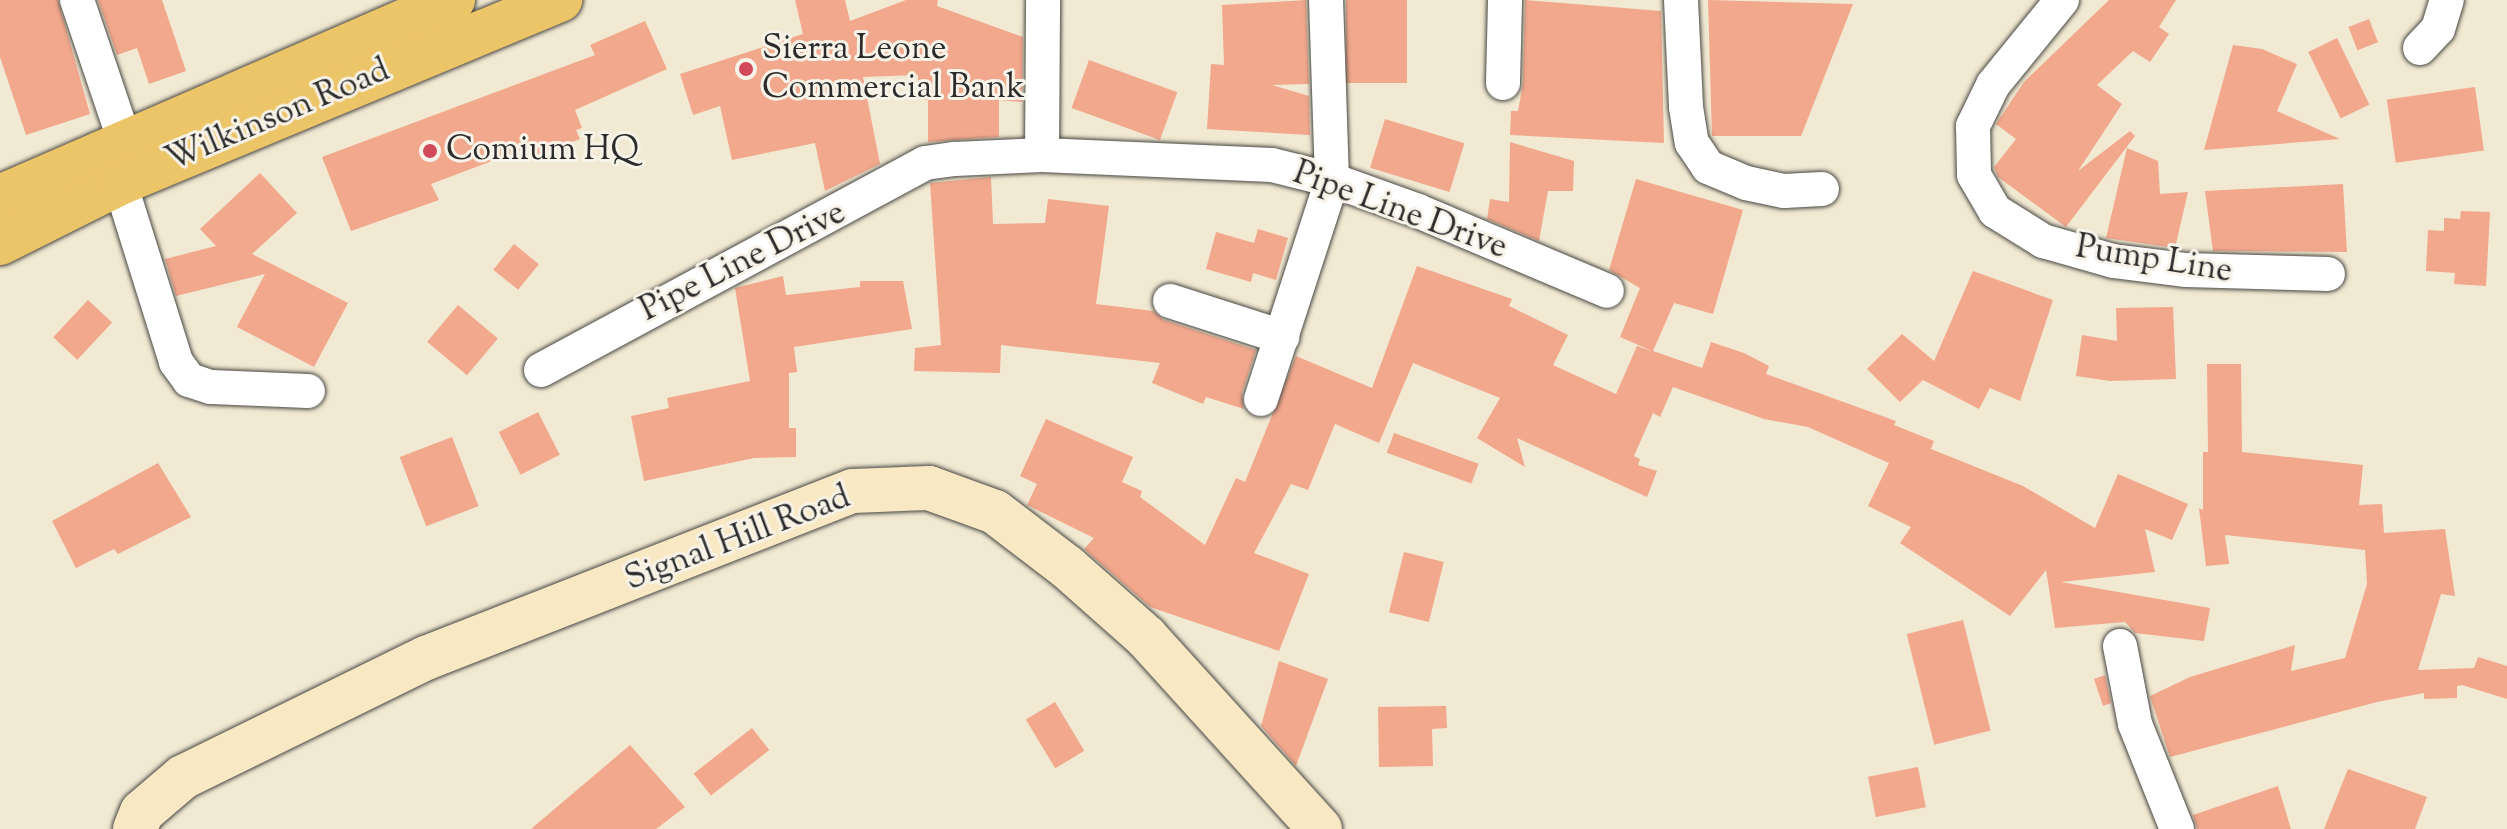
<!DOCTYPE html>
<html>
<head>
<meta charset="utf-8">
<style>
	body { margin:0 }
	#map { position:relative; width:2507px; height:829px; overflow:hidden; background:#f1e9d2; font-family:"Sorts Mill Goudy",serif }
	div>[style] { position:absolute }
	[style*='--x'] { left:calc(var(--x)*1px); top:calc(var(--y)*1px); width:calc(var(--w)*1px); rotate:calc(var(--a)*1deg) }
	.building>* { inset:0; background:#f2a88d; transform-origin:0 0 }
	.roads { filter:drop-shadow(0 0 2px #494844) drop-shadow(0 0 2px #494844) }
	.street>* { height:34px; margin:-17px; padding:0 17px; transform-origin:17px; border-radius:17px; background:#fff }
	.secondary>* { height:44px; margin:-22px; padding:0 22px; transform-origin:22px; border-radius:22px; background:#f8e8c3 }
	.primary>* { height:44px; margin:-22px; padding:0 22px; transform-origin:22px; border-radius:22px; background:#edc569 }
	.dots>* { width:22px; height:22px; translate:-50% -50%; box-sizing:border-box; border:4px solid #f7f3e8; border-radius:50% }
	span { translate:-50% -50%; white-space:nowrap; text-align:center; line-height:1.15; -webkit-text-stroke:6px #f7f3e8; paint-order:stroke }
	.poi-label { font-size:34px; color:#2b2b2b }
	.left { translate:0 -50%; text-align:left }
	.street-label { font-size:34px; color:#2b2b2b }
</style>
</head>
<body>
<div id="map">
	<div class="building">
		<i style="clip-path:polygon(0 0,58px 0,90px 114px,26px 135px,0 57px)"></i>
		<i style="clip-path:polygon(98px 0,162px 0,186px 71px,149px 84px,137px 48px,117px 55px)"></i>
		<i style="clip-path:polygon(795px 0,845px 0,850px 21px,906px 0,938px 0,937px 6px,1023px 37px,1022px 102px,999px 100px,999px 137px,928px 142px,928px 100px,918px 100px,918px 75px,863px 77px,880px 164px,825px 191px,815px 143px,732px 160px,720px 106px,693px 115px,680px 74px,803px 34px)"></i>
		<i style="clip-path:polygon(1306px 0,1309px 84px,1272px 85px,1309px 96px,1310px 135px,1207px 129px,1211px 64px,1224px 65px,1222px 5px)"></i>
		<i style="left:1346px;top:0;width:61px;height:83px"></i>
		<i style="clip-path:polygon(1525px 0,1661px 11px,1664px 143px,1510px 135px,1511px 111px,1518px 111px,1523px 83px)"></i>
		<i style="clip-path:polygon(1708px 0,1853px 4px,1801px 136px,1712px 136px)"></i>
		<i style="clip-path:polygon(2109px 0,2176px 0,2159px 27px,2169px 34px,2150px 62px,2133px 51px,2097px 85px,2122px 104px,2078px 171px,2130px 131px,2135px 136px,2066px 227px,1998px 177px,1994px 167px,2016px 139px,1996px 124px,2024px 82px)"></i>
		<i style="left:2369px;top:19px;width:25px;height:22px;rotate:69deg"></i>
		<i style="clip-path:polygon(645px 21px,667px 69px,575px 110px,582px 128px,576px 130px,580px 139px,536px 155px,532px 146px,431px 184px,439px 200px,351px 231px,322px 157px,595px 55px,590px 45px)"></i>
		<i style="left:2337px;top:38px;width:74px;height:32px;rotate:64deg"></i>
		<i style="clip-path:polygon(2233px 45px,2262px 49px,2297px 64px,2277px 111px,2340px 139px,2204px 150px)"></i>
		<i style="left:1089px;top:60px;width:94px;height:51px;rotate:20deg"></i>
		<i style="left:2475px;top:87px;width:64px;height:89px;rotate:82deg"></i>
		<i style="left:1385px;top:119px;width:83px;height:51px;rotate:17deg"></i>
		<i style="clip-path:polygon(1510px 142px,1574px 161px,1573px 191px,1548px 191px,1539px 241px,1487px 219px,1490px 199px,1509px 202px)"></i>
		<i style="clip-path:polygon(2127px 148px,2158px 161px,2160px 194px,2188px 192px,2175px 248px,2106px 238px)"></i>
		<i style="clip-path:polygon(260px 173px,297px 213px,252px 254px,348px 303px,314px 367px,237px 327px,265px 274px,176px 296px,165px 259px,216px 246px,200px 229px)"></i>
		<i style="clip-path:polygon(991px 177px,993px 224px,1045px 223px,1048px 199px,1109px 206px,1096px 304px,1153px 311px,1164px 320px,1256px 350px,1242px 393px,1244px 409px,1206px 397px,1203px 404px,1152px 383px,1160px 363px,1001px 345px,1000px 373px,914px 371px,915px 348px,941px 345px,930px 183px)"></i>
		<i style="clip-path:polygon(1636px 179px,1743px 210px,1713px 314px,1674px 303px,1653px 351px,1702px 368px,1711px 342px,1744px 353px,1769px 366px,1766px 374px,1896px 421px,1894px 425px,1934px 441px,1931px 449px,2023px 486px,2095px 528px,2118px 474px,2188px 504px,2172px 540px,2145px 529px,2155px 572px,2061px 582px,2210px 608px,2204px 641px,2135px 633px,2125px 622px,2055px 628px,2046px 570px,2010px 616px,1900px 543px,1911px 527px,1868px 506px,1889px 463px,1808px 427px,1764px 419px,1673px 387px,1660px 417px,1653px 413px,1634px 456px,1640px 459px,1638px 465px,1657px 471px,1647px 497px,1517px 438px,1525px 467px,1477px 438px,1500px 398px,1413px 363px,1379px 443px,1335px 424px,1308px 490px,1291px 484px,1254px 553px,1309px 574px,1279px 651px,1150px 607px,1084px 549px,1094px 538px,1027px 505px,1037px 484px,1020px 476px,1046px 419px,1133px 457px,1122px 482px,1142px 491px,1140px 497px,1205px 545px,1236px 478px,1245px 482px,1296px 356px,1372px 388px,1417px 266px,1512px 299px,1509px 306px,1568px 335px,1553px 365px,1616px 394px,1637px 346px,1652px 351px,1620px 337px,1640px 288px,1609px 270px)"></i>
		<i style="clip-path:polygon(2343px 184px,2347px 252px,2213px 251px,2205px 191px)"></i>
		<i style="clip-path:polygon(2461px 211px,2490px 212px,2486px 286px,2454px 284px,2455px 273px,2426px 271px,2428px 230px,2444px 231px,2444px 218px,2460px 219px)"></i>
		<i style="clip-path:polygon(1258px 229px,1288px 238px,1276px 280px,1253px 273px,1251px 282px,1206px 269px,1216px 232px,1254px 243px)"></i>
		<i style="left:514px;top:244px;width:32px;height:33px;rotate:39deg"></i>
		<i style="clip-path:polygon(1973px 271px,2053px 300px,2020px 401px,1990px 388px,1979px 409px,1923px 380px,1900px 402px,1867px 369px,1902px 334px,1934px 361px)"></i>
		<i style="clip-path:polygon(783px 276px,786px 295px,860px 287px,860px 281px,903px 281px,912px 329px,794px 347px,797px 372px,789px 373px,789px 428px,796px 428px,796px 457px,754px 458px,644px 481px,631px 416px,669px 408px,667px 398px,750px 381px,735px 288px)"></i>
		<i style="left:88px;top:300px;width:33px;height:51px;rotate:43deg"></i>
		<i style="left:458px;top:305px;width:52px;height:48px;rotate:40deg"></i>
		<i style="clip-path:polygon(2173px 307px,2176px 379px,2110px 381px,2076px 376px,2082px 335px,2117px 341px,2116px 308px)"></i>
		<i style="clip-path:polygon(2207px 364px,2241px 364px,2242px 452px,2363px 465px,2359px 505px,2382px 504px,2384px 533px,2445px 529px,2455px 596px,2441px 594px,2418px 670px,2474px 668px,2478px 657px,2507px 666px,2507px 699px,2462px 685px,2457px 686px,2457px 698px,2424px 699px,2424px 693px,2377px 702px,2170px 757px,2150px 696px,2190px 677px,2295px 645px,2291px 671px,2345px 658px,2367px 584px,2365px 550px,2225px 535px,2229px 564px,2206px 566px,2199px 508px,2203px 510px,2203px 452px,2208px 452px)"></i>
		<i style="left:538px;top:412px;width:48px;height:44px;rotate:63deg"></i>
		<i style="left:1394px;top:433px;width:90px;height:21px;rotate:20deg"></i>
		<i style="left:452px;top:437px;width:74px;height:56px;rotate:69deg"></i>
		<i style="clip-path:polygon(158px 463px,191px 517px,118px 554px,114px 549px,76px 568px,52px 521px)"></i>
		<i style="left:1404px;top:552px;width:41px;height:62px;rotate:14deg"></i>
		<i style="left:1963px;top:620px;width:114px;height:58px;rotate:76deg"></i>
		<i style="clip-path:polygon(1279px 661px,1328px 679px,1296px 766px,1261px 726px)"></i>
		<i style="clip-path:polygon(2105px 675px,2111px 703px,2103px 706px,2094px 679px)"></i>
		<i style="left:1055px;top:702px;width:57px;height:34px;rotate:59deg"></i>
		<i style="clip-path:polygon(1446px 706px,1447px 728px,1432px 729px,1433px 766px,1379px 767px,1378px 707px)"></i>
		<i style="left:752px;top:728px;width:28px;height:74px;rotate:52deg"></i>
		<i style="clip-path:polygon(630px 745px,685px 807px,656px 829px,531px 829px)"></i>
		<i style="left:1918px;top:767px;width:41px;height:51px;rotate:79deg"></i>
		<i style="clip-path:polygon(2348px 769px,2427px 797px,2415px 829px,2324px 829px)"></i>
		<i style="clip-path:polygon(2278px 786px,2291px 829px,2197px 829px,2193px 815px)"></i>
	</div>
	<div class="roads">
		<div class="street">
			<i style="--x:77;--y:0;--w:147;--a:71.3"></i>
			<i style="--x:1681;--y:0;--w:107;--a:87.3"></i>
			<i style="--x:1686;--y:107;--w:36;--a:81"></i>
			<i style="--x:1692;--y:143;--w:29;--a:56"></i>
			<i style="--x:1708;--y:167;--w:41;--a:22.8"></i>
			<i style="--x:1746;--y:183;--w:39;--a:12"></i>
			<i style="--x:1784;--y:191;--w:38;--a:-3"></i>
			<i style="--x:2062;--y:0;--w:109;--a:129.1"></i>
			<i style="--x:1993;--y:85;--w:46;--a:116"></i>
			<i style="--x:1973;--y:126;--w:49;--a:88.8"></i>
			<i style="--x:1974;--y:175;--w:42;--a:59.7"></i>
			<i style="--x:1995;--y:211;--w:57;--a:32"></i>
			<i style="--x:2043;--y:241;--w:73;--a:15.9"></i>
			<i style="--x:2113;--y:261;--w:74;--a:7"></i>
			<i style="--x:2186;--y:270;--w:142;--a:1.6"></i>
			<i style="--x:2420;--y:48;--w:26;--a:-47"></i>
			<i style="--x:2438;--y:29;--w:30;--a:-73"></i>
			<i style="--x:1503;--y:83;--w:83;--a:-88.6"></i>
			<i style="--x:1042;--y:155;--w:155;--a:-89.6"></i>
			<i style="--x:120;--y:183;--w:188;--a:72.6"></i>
			<i style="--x:176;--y:362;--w:22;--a:54"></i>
			<i style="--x:189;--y:380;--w:23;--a:18"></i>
			<i style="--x:211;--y:387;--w:97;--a:2.4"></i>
			<i style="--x:1170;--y:301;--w:118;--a:17.8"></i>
			<i style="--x:541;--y:370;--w:436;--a:-28.3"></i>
			<i style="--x:925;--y:163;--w:30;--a:-8"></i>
			<i style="--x:955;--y:159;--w:87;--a:-2.6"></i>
			<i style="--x:1042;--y:155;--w:230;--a:2.5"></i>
			<i style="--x:1272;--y:165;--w:62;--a:14"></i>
			<i style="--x:1332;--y:180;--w:91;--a:19.8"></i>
			<i style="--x:1418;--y:211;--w:205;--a:22.9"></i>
			<i style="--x:1261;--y:399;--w:230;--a:-72"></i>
			<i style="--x:1332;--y:180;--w:180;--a:-91.9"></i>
			<i style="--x:2120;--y:646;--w:79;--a:79.1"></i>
			<i style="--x:2135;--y:724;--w:113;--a:68.2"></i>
		</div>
		<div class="secondary">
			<i style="--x:135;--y:829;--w:18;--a:-68"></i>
			<i style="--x:142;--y:812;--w:54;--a:-40.5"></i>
			<i style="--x:183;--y:777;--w:271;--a:-26.1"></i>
			<i style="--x:426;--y:658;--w:458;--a:-21.4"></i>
			<i style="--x:853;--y:491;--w:76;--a:-2.3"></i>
			<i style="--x:929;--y:488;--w:70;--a:20"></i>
			<i style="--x:995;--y:512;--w:91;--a:37.4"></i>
			<i style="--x:1067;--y:567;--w:106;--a:41.5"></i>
			<i style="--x:1146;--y:637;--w:259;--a:47.8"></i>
		</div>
		<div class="primary">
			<i style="--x:0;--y:197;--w:494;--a:-23.5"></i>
			<i style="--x:0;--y:243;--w:134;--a:-26.6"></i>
			<i style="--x:120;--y:183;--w:477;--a:-22.6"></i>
		</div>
	</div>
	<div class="dots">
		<i style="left:746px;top:69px;background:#d1495b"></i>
		<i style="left:430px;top:151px;background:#d1495b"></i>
	</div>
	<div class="poi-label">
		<span class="left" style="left:762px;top:69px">Sierra Leone<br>Commercial Bank</span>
		<span class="left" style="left:446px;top:151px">Comium HQ</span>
	</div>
	<div class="street-label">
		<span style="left:278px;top:116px;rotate:-23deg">Wilkinson Road</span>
		<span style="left:1400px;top:211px;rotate:20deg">Pipe Line Drive</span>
		<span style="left:2154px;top:260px;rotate:9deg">Pump Line</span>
		<span style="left:743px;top:262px;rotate:-27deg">Pipe Line Drive</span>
		<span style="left:738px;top:539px;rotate:-21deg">Signal Hill Road</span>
	</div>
</div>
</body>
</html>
